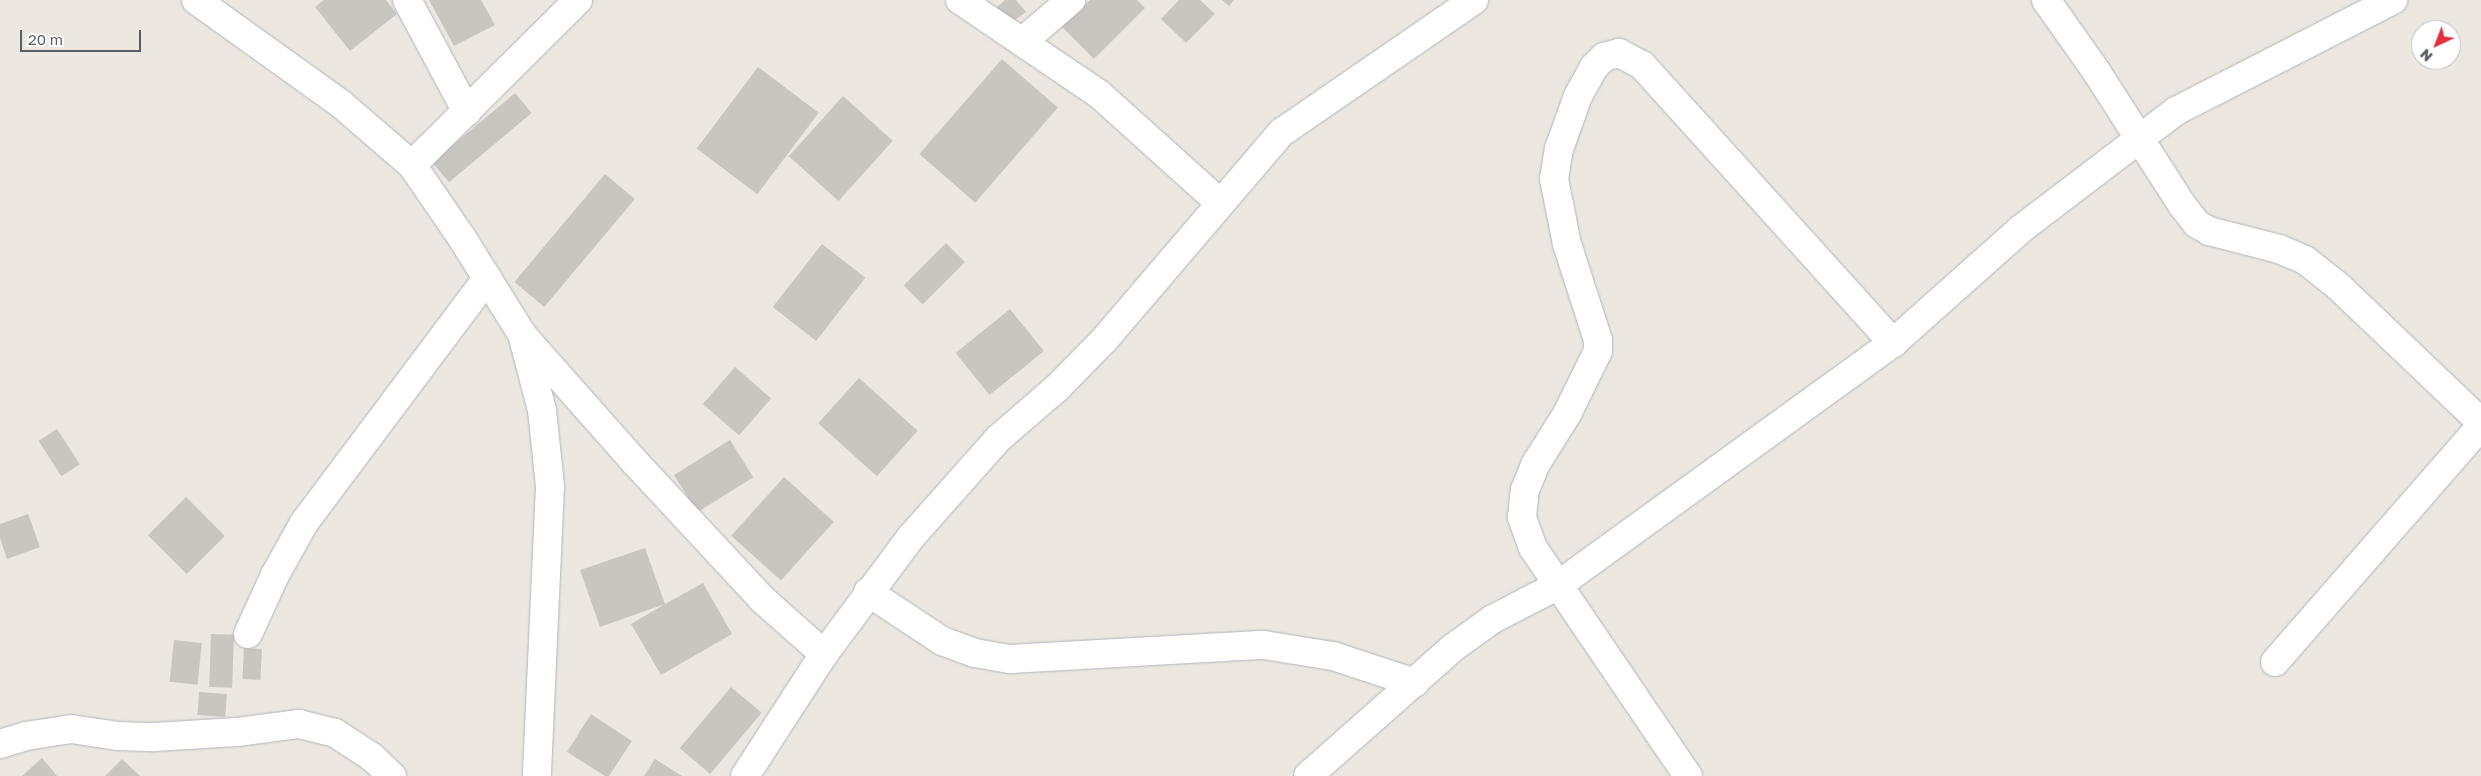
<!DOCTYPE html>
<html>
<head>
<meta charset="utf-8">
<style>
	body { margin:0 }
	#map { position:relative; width:2481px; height:776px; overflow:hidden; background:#ece8e1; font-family:"Golos Text",sans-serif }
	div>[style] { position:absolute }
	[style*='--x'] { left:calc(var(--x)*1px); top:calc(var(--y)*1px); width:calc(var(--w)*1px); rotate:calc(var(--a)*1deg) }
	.building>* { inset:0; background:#c9c5c0; transform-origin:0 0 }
	.roads { filter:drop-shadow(0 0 1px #b2b5b8) drop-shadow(0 0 1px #b2b5b8) }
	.minor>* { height:28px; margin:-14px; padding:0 14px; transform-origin:14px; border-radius:14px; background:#fff }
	span { translate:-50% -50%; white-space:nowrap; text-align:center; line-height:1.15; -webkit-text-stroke:4.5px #fff; paint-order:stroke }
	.north { position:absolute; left:2411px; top:20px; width:50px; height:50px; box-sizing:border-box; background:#fff; border:1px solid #bdbfc0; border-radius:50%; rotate:223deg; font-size:14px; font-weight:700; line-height:20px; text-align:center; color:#595e62 }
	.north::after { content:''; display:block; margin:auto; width:18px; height:22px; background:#e62d3c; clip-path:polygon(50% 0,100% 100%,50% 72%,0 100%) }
	.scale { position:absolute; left:20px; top:30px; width:121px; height:22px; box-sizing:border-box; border:2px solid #595e62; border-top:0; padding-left:6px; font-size:15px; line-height:18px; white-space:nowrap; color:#595e62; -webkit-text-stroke:4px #fff; paint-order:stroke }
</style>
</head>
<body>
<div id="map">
	<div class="building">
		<i style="clip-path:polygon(324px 0,386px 0,397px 14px,350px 51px,315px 7px)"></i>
		<i style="clip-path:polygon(429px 0,481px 0,495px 25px,454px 46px)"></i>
		<i style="clip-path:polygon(1005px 0,1016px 0,1026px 12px,1011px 23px,997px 7px)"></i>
		<i style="clip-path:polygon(1090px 0,1137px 0,1145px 8px,1094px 59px,1062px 27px)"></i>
		<i style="clip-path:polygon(1179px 0,1200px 0,1215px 14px,1186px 43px,1161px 19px)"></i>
		<i style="clip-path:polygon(1222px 0,1234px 0,1229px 6px)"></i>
		<i style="left:1002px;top:59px;width:74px;height:126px;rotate:41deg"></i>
		<i style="left:758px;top:67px;width:76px;height:102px;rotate:37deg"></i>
		<i style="left:515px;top:93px;width:26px;height:108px;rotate:50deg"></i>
		<i style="left:843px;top:96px;width:67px;height:81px;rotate:42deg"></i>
		<i style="left:605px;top:174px;width:39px;height:141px;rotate:40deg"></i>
		<i style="left:946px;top:243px;width:27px;height:60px;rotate:45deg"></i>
		<i style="left:822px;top:244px;width:55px;height:80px;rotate:38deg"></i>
		<i style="left:1010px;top:309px;width:54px;height:70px;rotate:51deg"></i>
		<i style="left:735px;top:367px;width:48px;height:49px;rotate:41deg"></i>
		<i style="left:859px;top:378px;width:79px;height:61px;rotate:42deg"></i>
		<i style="left:57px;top:429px;width:42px;height:22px;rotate:57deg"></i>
		<i style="left:730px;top:440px;width:44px;height:66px;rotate:58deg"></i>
		<i style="left:784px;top:477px;width:67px;height:79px;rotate:42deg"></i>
		<i style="left:186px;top:497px;width:55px;height:54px;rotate:45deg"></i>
		<i style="clip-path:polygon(28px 514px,40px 547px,7px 559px,0 538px,0 524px)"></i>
		<i style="clip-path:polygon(645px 548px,665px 604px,703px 583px,732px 634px,661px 675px,631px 624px,665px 604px,600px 627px,580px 570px)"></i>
		<i style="left:211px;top:634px;width:23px;height:53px;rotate:2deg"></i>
		<i style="left:174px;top:640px;width:28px;height:42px;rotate:6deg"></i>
		<i style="left:244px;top:648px;width:18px;height:31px;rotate:3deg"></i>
		<i style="left:731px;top:687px;width:40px;height:80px;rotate:40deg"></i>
		<i style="left:199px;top:692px;width:28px;height:23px;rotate:4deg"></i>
		<i style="clip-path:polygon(591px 714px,632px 741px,609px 776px,605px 776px,567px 752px)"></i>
		<i style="clip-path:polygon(42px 758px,57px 776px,22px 776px)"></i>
		<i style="clip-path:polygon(122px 759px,140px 776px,105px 776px)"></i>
		<i style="clip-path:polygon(655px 759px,682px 776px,644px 776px)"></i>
	</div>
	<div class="roads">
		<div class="minor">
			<i style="--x:196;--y:0;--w:178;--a:35.6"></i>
			<i style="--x:341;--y:104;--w:94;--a:40.7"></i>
			<i style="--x:412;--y:165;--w:88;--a:55.6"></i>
			<i style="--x:462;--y:238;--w:113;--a:58"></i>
			<i style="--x:522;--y:334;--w:79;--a:75.3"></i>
			<i style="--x:542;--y:410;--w:76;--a:84"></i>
			<i style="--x:550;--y:486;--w:290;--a:92.6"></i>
			<i style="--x:407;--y:0;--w:127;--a:61.8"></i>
			<i style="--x:960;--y:0;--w:168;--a:34.1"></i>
			<i style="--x:1099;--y:94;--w:163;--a:42"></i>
			<i style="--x:2046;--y:0;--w:87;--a:54.8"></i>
			<i style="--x:2096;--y:71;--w:159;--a:57.3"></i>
			<i style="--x:2182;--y:205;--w:24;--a:52"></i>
			<i style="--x:2197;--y:224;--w:14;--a:30"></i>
			<i style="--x:2209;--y:231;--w:72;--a:14.4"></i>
			<i style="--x:2279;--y:249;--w:28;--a:23"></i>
			<i style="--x:2305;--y:260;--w:42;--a:38.2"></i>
			<i style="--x:2338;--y:286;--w:197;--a:43.6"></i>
			<i style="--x:1022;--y:42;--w:65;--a:-40.6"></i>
			<i style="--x:412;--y:165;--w:234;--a:-44.8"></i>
			<i style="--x:525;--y:338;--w:163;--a:48.5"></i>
			<i style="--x:633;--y:460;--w:190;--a:47.1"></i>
			<i style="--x:762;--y:599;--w:83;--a:41.6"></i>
			<i style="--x:868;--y:592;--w:89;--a:33.5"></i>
			<i style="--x:942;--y:641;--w:35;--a:20"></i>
			<i style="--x:975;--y:653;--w:36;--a:10"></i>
			<i style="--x:1010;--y:659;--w:254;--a:-3.2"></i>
			<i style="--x:1264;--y:645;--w:70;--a:9.1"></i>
			<i style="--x:1333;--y:656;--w:86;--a:18.2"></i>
			<i style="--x:248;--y:634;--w:65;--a:-65.4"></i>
			<i style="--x:275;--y:575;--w:60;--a:-60.9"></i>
			<i style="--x:304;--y:523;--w:306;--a:-53.2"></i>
			<i style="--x:2275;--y:662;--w:313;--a:-48.9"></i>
			<i style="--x:0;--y:744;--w:27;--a:-17"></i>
			<i style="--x:26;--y:736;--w:46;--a:-8.8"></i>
			<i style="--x:71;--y:729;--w:48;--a:8.5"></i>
			<i style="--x:118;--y:736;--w:36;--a:2"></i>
			<i style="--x:154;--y:737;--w:83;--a:-3.4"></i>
			<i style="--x:237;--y:732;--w:63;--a:-7.4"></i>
			<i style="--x:299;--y:724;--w:37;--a:14"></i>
			<i style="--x:335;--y:733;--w:44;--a:33"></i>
			<i style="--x:372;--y:757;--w:28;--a:44"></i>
			<i style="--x:745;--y:776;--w:145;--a:-57.1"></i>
			<i style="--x:824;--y:654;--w:146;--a:-53.4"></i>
			<i style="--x:911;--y:537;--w:132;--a:-48.4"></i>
			<i style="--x:999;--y:438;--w:77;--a:-40.8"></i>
			<i style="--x:1057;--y:388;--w:69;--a:-45.6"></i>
			<i style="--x:1105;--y:339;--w:272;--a:-49.5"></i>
			<i style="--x:1282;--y:132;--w:233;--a:-34.5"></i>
			<i style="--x:1308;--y:776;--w:195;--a:-41.5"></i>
			<i style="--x:1454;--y:647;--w:48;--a:-35.7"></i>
			<i style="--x:1493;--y:619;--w:72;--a:-27.3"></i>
			<i style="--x:1557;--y:586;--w:415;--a:-35.9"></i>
			<i style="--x:1893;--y:343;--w:171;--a:-41.7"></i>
			<i style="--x:2021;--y:229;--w:195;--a:-37.3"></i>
			<i style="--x:2176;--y:111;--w:244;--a:-27.1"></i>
			<i style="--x:1688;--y:776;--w:276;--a:-124.2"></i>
			<i style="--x:1533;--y:548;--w:33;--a:-110"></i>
			<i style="--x:1522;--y:517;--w:27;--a:-84"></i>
			<i style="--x:1525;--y:490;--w:27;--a:-68"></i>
			<i style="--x:1535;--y:465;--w:60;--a:-57.9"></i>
			<i style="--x:1567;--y:414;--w:70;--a:-63.8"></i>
			<i style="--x:1598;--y:351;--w:11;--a:-90"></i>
			<i style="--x:1598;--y:340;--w:101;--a:-107.9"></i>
			<i style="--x:1567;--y:244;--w:66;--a:-101.3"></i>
			<i style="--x:1554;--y:179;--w:30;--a:-81"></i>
			<i style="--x:1559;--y:149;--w:56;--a:-70.3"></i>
			<i style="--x:1578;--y:96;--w:33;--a:-61"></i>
			<i style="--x:1594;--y:67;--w:14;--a:-45"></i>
			<i style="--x:1604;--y:57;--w:16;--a:-15"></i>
			<i style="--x:1619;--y:53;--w:26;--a:28"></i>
			<i style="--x:1642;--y:65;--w:375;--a:47.9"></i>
		</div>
	</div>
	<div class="north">N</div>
	<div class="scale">20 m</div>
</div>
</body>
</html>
